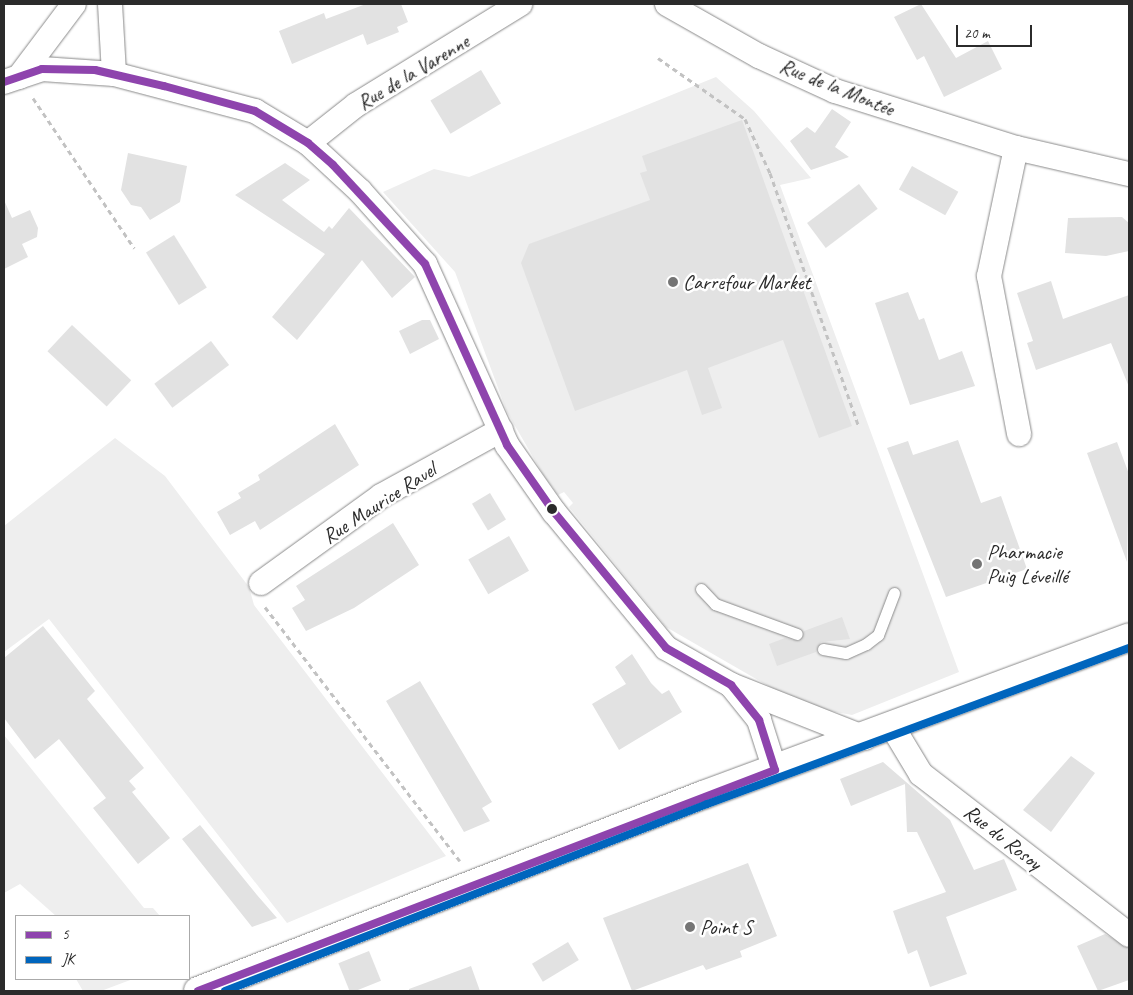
<!DOCTYPE html>
<html>
<head>
<meta charset="utf-8">
<style>
	body { margin:0 }
	#map { position:relative; width:1133px; height:995px; overflow:hidden; background:#fff; font-family:Caveat,sans-serif }
	div>[style] { position:absolute }
	[style*='--x'] { left:calc(var(--x)*1px); top:calc(var(--y)*1px); width:calc(var(--w)*1px); rotate:calc(var(--a)*1deg) }
	.built>* { inset:0; background:#eee }
	.building>* { inset:0; background:#e2e2e2; transform-origin:0 0 }
	.path>* { height:3px; margin-top:-1.5px; transform-origin:0; background:repeating-linear-gradient(90deg,#c2c2c2 0 5px,transparent 0 9px) }
	.roads { filter:drop-shadow(0 0 1px #8a8a8a) drop-shadow(0 0 1px #8a8a8a) }
	.service>* { height:11px; margin:-5.5px; padding:0 5.5px; transform-origin:5.5px; border-radius:5.5px; background:#fff }
	.minor>* { height:24px; margin:-12px; padding:0 12px; transform-origin:12px; border-radius:12px; background:#fff }
	.secondary>* { height:28px; margin:-14px; padding:0 14px; transform-origin:14px; border-radius:14px; background:#fff }
	.bus-1>* { height:8px; margin:-4px; padding:0 4px; transform-origin:4px; border-radius:4px; background:#8e44ad }
	.bus-2>* { height:8px; margin:-4px; padding:0 4px; transform-origin:4px; border-radius:4px; background:#0065bd }
	.dots>* { width:14px; height:14px; translate:-50% -50%; box-sizing:border-box; border:2px solid #fff; border-radius:50% }
	span { translate:-50% -50%; white-space:nowrap; text-align:center; line-height:1.15; -webkit-text-stroke:5px #fff; paint-order:stroke }
	.street-label { font-size:21px; color:#2b2b2b }
	.poi-label { font-size:21px; color:#2b2b2b }
	.left { translate:0 -50%; text-align:left }
	.frame { position:absolute; inset:0; border:5px solid #2b2b2b; pointer-events:none }
	.legend { position:absolute; left:15px; top:915px; width:175px; height:65px; box-sizing:border-box; background:#fff; border:1px solid #aaa; margin:0; padding:6px 9px; list-style:none; font-size:15px; color:#2b2b2b }
	.legend li { display:flex; align-items:center; gap:10px; height:25px }
	.legend b { width:25px; border:1px solid #aaa }
	.scale { position:absolute; left:956px; top:25px; width:76px; height:22px; box-sizing:border-box; border:2px solid #2b2b2b; border-top:0; padding-left:6px; font-size:15px; line-height:18px; white-space:nowrap; color:#2b2b2b; -webkit-text-stroke:4px #fff; paint-order:stroke }
</style>
</head>
<body>
<div id="map">
	<div class="built">
		<i style="clip-path:polygon(716px 77px,754px 111px,811px 178px,780px 185px,959px 672px,852px 715px,803px 706px,666px 627px,569px 507px,573px 503px,564px 492px,558px 495px,544px 476px,507px 412px,455px 272px,383px 192px,434px 169px,469px 177px)"></i>
		<i style="clip-path:polygon(115px 438px,165px 476px,249px 587px,254px 605px,446px 856px,287px 923px,49px 619px,4px 652px,4px 526px)"></i>
		<i style="clip-path:polygon(4px 735px,144px 908px,153px 908px,160px 916px,56px 916px,20px 884px,4px 893px)"></i>
		<i style="clip-path:polygon(76px 979px,133px 979px,101px 991px,83px 991px)"></i>
	</div>
	<div class="building">
		<i style="clip-path:polygon(366px 4px,401px 4px,408px 22px,397px 27px,399px 32px,367px 45px,363px 34px,292px 64px,279px 31px,324px 13px,326px 19px)"></i>
		<i style="clip-path:polygon(921px 4px,956px 58px,988px 41px,1002px 69px,944px 97px,924px 56px,917px 60px,894px 17px)"></i>
		<i style="left:481px;top:70px;width:39px;height:59px;rotate:59deg"></i>
		<i style="clip-path:polygon(832px 109px,851px 122px,835px 147px,849px 157px,811px 170px,790px 141px,807px 127px,815px 133px)"></i>
		<i style="clip-path:polygon(742px 120px,852px 426px,819px 438px,783px 340px,708px 368px,722px 408px,702px 415px,687px 370px,575px 411px,521px 263px,529px 244px,650px 200px,640px 173px,647px 171px,642px 156px)"></i>
		<i style="clip-path:polygon(128px 153px,187px 166px,180px 202px,150px 220px,141px 207px,131px 205px,121px 190px)"></i>
		<i style="clip-path:polygon(285px 163px,310px 180px,282px 200px,324px 232px,329px 226px,332px 229px,349px 208px,415px 277px,392px 298px,362px 260px,297px 340px,272px 317px,325px 254px,235px 195px)"></i>
		<i style="left:912px;top:166px;width:53px;height:27px;rotate:29deg"></i>
		<i style="left:859px;top:184px;width:31px;height:65px;rotate:53deg"></i>
		<i style="clip-path:polygon(4px 200px,12px 218px,30px 210px,38px 228px,37px 237px,22px 244px,28px 257px,4px 269px)"></i>
		<i style="clip-path:polygon(1122px 217px,1129px 223px,1129px 251px,1106px 256px,1065px 253px,1068px 218px)"></i>
		<i style="left:174px;top:235px;width:62px;height:33px;rotate:58deg"></i>
		<i style="clip-path:polygon(1051px 281px,1063px 319px,1129px 295px,1129px 387px,1111px 343px,1036px 370px,1027px 343px,1033px 341px,1017px 293px)"></i>
		<i style="clip-path:polygon(908px 292px,919px 320px,924px 318px,939px 360px,962px 351px,975px 386px,910px 405px,875px 303px)"></i>
		<i style="clip-path:polygon(422px 320px,430px 320px,439px 339px,410px 354px,399px 331px)"></i>
		<i style="left:72px;top:325px;width:81px;height:36px;rotate:43deg"></i>
		<i style="left:211px;top:341px;width:30px;height:71px;rotate:53deg"></i>
		<i style="clip-path:polygon(335px 424px,359px 465px,260px 530px,255px 521px,230px 535px,217px 512px,241px 498px,238px 493px,260px 480px,258px 475px)"></i>
		<i style="clip-path:polygon(958px 440px,981px 503px,1001px 496px,1027px 569px,946px 597px,887px 448px,908px 441px,913px 455px)"></i>
		<i style="clip-path:polygon(1117px 442px,1129px 474px,1127px 562px,1087px 453px)"></i>
		<i style="left:490px;top:493px;width:31px;height:21px;rotate:59deg"></i>
		<i style="clip-path:polygon(393px 523px,419px 565px,354px 608px,306px 631px,292px 608px,305px 600px,296px 586px)"></i>
		<i style="left:509px;top:536px;width:40px;height:47px;rotate:60deg"></i>
		<i style="clip-path:polygon(842px 617px,850px 639px,821px 642px,816px 652px,777px 666px,769px 644px,785px 638px,799px 641px,804px 631px)"></i>
		<i style="clip-path:polygon(43px 626px,95px 691px,87px 699px,144px 768px,129px 781px,136px 789px,132px 792px,170px 838px,138px 864px,93px 808px,106px 798px,59px 739px,35px 759px,4px 718px,4px 658px)"></i>
		<i style="clip-path:polygon(632px 654px,651px 683px,662px 694px,669px 690px,682px 712px,619px 750px,592px 704px,626px 684px,615px 667px)"></i>
		<i style="clip-path:polygon(420px 681px,492px 802px,482px 808px,490px 821px,464px 832px,386px 701px)"></i>
		<i style="clip-path:polygon(1071px 756px,1095px 773px,1051px 832px,1023px 810px)"></i>
		<i style="clip-path:polygon(883px 762px,950px 820px,974px 870px,1004px 859px,1017px 890px,946px 917px,967px 974px,930px 987px,917px 950px,908px 954px,893px 911px,946px 892px,917px 832px,907px 832px,905px 784px,851px 806px,840px 779px)"></i>
		<i style="clip-path:polygon(200px 825px,257px 895px,277px 918px,252px 927px,182px 839px)"></i>
		<i style="clip-path:polygon(748px 863px,777px 936px,740px 951px,742px 957px,706px 970px,703px 965px,632px 991px,603px 918px)"></i>
		<i style="clip-path:polygon(1105px 934px,1129px 948px,1129px 980px,1098px 991px,1077px 946px)"></i>
		<i style="left:568px;top:942px;width:21px;height:42px;rotate:59deg"></i>
		<i style="left:369px;top:951px;width:32px;height:33px;rotate:68deg"></i>
		<i style="clip-path:polygon(471px 966px,480px 991px,409px 991px,409px 989px)"></i>
	</div>
	<div class="path">
		<i style="--x:658;--y:58;--w:106;--a:35"></i>
		<i style="--x:745;--y:119;--w:60;--a:65.2"></i>
		<i style="--x:770;--y:173;--w:269;--a:70.7"></i>
		<i style="--x:33;--y:98;--w:181;--a:56"></i>
		<i style="--x:265;--y:607;--w:320;--a:52.5"></i>
	</div>
	<div class="roads">
		<div class="service">
			<i style="--x:701;--y:589;--w:21;--a:47"></i>
			<i style="--x:715;--y:604;--w:87;--a:20.1"></i>
			<i style="--x:823;--y:649;--w:23;--a:10"></i>
			<i style="--x:846;--y:653;--w:22;--a:-24"></i>
			<i style="--x:866;--y:644;--w:15;--a:-37"></i>
			<i style="--x:878;--y:635;--w:45;--a:-69.1"></i>
		</div>
		<div class="minor">
			<i style="--x:110;--y:4;--w:70;--a:86.7"></i>
			<i style="--x:667;--y:4;--w:106;--a:29.5"></i>
			<i style="--x:759;--y:56;--w:84;--a:24.7"></i>
			<i style="--x:835;--y:91;--w:190;--a:17.5"></i>
			<i style="--x:1016;--y:148;--w:116;--a:13"></i>
			<i style="--x:19;--y:77;--w:91;--a:-53"></i>
			<i style="--x:4;--y:82;--w:40;--a:-18.9"></i>
			<i style="--x:42;--y:69;--w:72;--a:4"></i>
			<i style="--x:114;--y:74;--w:146;--a:14.7"></i>
			<i style="--x:255;--y:111;--w:62;--a:31.1"></i>
			<i style="--x:308;--y:143;--w:71;--a:42.7"></i>
			<i style="--x:360;--y:191;--w:98;--a:48.3"></i>
			<i style="--x:425;--y:264;--w:199;--a:65.6"></i>
			<i style="--x:507;--y:445;--w:82;--a:55"></i>
			<i style="--x:554;--y:512;--w:176;--a:50.5"></i>
			<i style="--x:666;--y:648;--w:75;--a:29.6"></i>
			<i style="--x:731;--y:685;--w:144;--a:21.6"></i>
			<i style="--x:308;--y:143;--w:61;--a:-38.4"></i>
			<i style="--x:356;--y:105;--w:193;--a:-31.6"></i>
			<i style="--x:1016;--y:148;--w:131;--a:101.9"></i>
			<i style="--x:989;--y:276;--w:161;--a:79.2"></i>
			<i style="--x:261;--y:583;--w:148;--a:-35.9"></i>
			<i style="--x:381;--y:496;--w:137;--a:-28.8"></i>
			<i style="--x:731;--y:685;--w:45;--a:51.3"></i>
			<i style="--x:759;--y:720;--w:52;--a:72.3"></i>
			<i style="--x:892;--y:726;--w:56;--a:58.9"></i>
			<i style="--x:921;--y:774;--w:263;--a:37.7"></i>
		</div>
		<div class="secondary">
			<i style="--x:198;--y:991;--w:542;--a:-21.21"></i>
			<i style="--x:703;--y:795;--w:454;--a:-20.3"></i>
		</div>
	</div>
	<div class="bus-1">
		<i style="--x:4;--y:82;--w:40;--a:-18.9"></i>
		<i style="--x:42;--y:69;--w:53;--a:1.1"></i>
		<i style="--x:95;--y:70;--w:71;--a:13.1"></i>
		<i style="--x:164;--y:86;--w:94;--a:15.4"></i>
		<i style="--x:255;--y:111;--w:62;--a:31.1"></i>
		<i style="--x:308;--y:143;--w:33;--a:41"></i>
		<i style="--x:333;--y:165;--w:135;--a:47.1"></i>
		<i style="--x:425;--y:264;--w:199;--a:65.6"></i>
		<i style="--x:507;--y:445;--w:82;--a:55"></i>
		<i style="--x:554;--y:512;--w:176;--a:50.5"></i>
		<i style="--x:666;--y:648;--w:75;--a:29.6"></i>
		<i style="--x:731;--y:685;--w:45;--a:51.3"></i>
		<i style="--x:759;--y:720;--w:52;--a:72.3"></i>
		<i style="--x:198;--y:991;--w:618;--a:-20.96"></i>
	</div>
	<div class="bus-2">
		<i style="--x:225;--y:991;--w:517;--a:-21.2"></i>
		<i style="--x:707;--y:804;--w:450;--a:-20.3"></i>
	</div>
	<div class="dots">
		<i style="left:673px;top:282px;background:#757575"></i>
		<i style="left:552px;top:509px;background:#2b2b2b"></i>
		<i style="left:977px;top:564px;background:#757575"></i>
		<i style="left:690px;top:927px;background:#757575"></i>
	</div>
	<div class="street-label">
		<span style="left:413px;top:72px;rotate:-31deg">Rue de la Varenne</span>
		<span style="left:837px;top:87px;rotate:22deg">Rue de la Montée</span>
		<span style="left:379px;top:503px;rotate:-33deg">Rue Maurice Ravel</span>
		<span style="left:1003px;top:837px;rotate:38deg">Rue du Rosoy</span>
	</div>
	<div class="poi-label">
		<span class="left" style="left:683px;top:282px">Carrefour Market</span>
		<span class="left" style="left:987px;top:564px">Pharmacie<br>Puig Léveillé</span>
		<span class="left" style="left:700px;top:927px">Point S</span>
	</div>
	<div class="frame"></div>
	<ul class="legend">
	<li><b style="height:6px;background:#8e44ad"></b>5</li>
	<li><b style="height:6px;background:#0065bd"></b>JK</li>
	</ul>
	<div class="scale">20 m</div>
</div>
</body>
</html>
